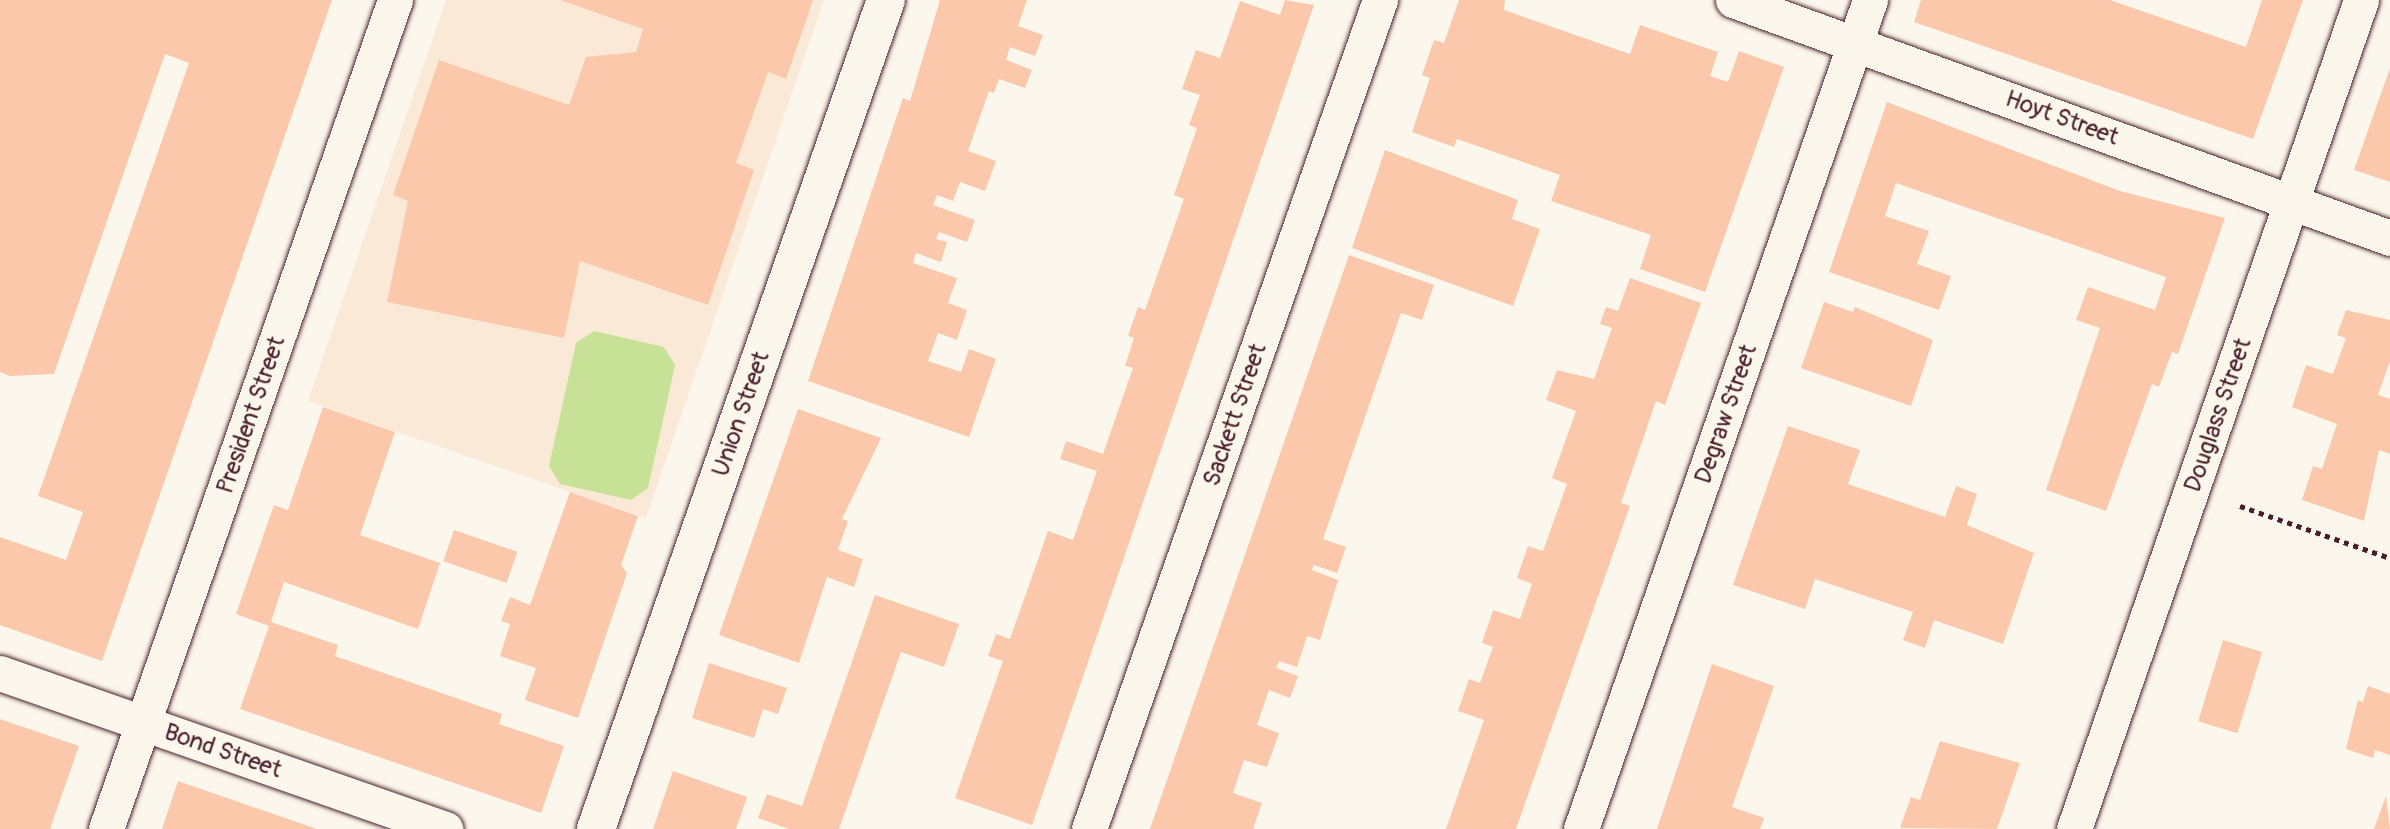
<!DOCTYPE html>
<html>
<head>
<meta charset="utf-8">
<style>
	body { margin:0 }
	#map { position:relative; width:2390px; height:829px; overflow:hidden; background:#fbf7ec; font-family:Pangolin,sans-serif }
	div>[style] { position:absolute }
	[style*='--x'] { left:calc(var(--x)*1px); top:calc(var(--y)*1px); width:calc(var(--w)*1px); rotate:calc(var(--a)*1deg) }
	.built>* { inset:0; background:#fbe9d8 }
	.green>* { inset:0; background:#c7e197 }
	.building>* { inset:0; background:#fbc8ab; transform-origin:0 0 }
	.path>* { height:4.5px; margin-top:-2.25px; transform-origin:0; background:repeating-linear-gradient(90deg,#4a1f2b 0 5px,transparent 0 10px) }
	.roads { filter:drop-shadow(0 0 2px #4a1f2b) drop-shadow(0 0 2px #4a1f2b) }
	.minor>* { height:35px; margin:-17.5px; padding:0 17.5px; transform-origin:17.5px; border-radius:17.5px; background:#fbf7ec }
	.tertiary>* { height:38px; margin:-19px; padding:0 19px; transform-origin:19px; border-radius:19px; background:#fbf7ec }
	span { translate:-50% -50%; white-space:nowrap; text-align:center; line-height:1.15; -webkit-text-stroke:5px #fbf7ec; paint-order:stroke }
	.street-label { font-size:24px; color:#4a1f2b }
</style>
</head>
<body>
<div id="map">
	<div class="built">
		<i style="clip-path:polygon(446px 0,824px 0,646px 518px,308px 401px)"></i>
	</div>
	<div class="green">
		<i style="clip-path:polygon(594px 331px,664px 347px,675px 365px,648px 488px,631px 500px,560px 484px,549px 466px,576px 343px)"></i>
	</div>
	<div class="building">
		<i style="clip-path:polygon(0 0,332px 0,102px 661px,0 625px,0 537px,66px 560px,83px 512px,38px 496px,189px 63px,165px 54px,54px 374px,10px 376px,0 372px)"></i>
		<i style="clip-path:polygon(560px 0,813px 0,786px 79px,768px 72px,736px 163px,754px 170px,708px 305px,580px 261px,564px 338px,387px 302px,408px 201px,393px 195px,439px 60px,569px 105px,586px 57px,636px 52px,643px 29px)"></i>
		<i style="clip-path:polygon(940px 0,1027px 0,1018px 26px,1043px 35px,1035px 56px,1010px 47px,1006px 60px,1032px 70px,1025px 88px,999px 79px,994px 93px,989px 91px,968px 151px,996px 161px,985px 191px,960px 182px,953px 201px,937px 195px,933px 205px,975px 220px,967px 242px,939px 232px,936px 239px,947px 242px,941px 262px,916px 253px,913px 263px,957px 278px,948px 303px,967px 310px,957px 340px,938px 333px,928px 361px,961px 372px,969px 349px,996px 359px,969px 437px,808px 381px,903px 98px,910px 101px)"></i>
		<i style="clip-path:polygon(1285px 0,1314px 5px,1032px 825px,955px 798px,1003px 661px,988px 656px,996px 634px,1010px 639px,1048px 531px,1073px 540px,1097px 471px,1060px 459px,1066px 441px,1103px 454px,1133px 368px,1125px 366px,1134px 338px,1128px 336px,1138px 307px,1145px 310px,1184px 199px,1174px 195px,1197px 128px,1189px 125px,1200px 95px,1182px 89px,1196px 50px,1220px 58px,1240px 1px,1280px 15px)"></i>
		<i style="clip-path:polygon(1459px 0,1505px 0,1504px 10px,1630px 54px,1640px 25px,1718px 52px,1710px 76px,1728px 82px,1739px 51px,1784px 67px,1705px 292px,1640px 269px,1651px 235px,1551px 201px,1560px 175px,1457px 139px,1454px 147px,1412px 132px,1430px 78px,1422px 75px,1434px 40px,1444px 43px)"></i>
		<i style="clip-path:polygon(1921px 0,2110px 0,2246px 47px,2262px 0,2303px 0,2253px 139px,1914px 22px)"></i>
		<i style="clip-path:polygon(2390px 68px,2390px 182px,2354px 170px)"></i>
		<i style="clip-path:polygon(1887px 102px,2120px 191px,2225px 218px,2178px 354px,2172px 352px,2159px 387px,2152px 384px,2106px 511px,2046px 490px,2100px 328px,2076px 320px,2088px 287px,2155px 310px,2166px 277px,1896px 183px,1885px 216px,1929px 231px,1917px 264px,1951px 276px,1939px 310px,1829px 272px)"></i>
		<i style="clip-path:polygon(1385px 150px,1518px 200px,1512px 219px,1540px 229px,1513px 306px,1352px 248px)"></i>
		<i style="clip-path:polygon(1349px 255px,1434px 285px,1422px 320px,1401px 313px,1323px 539px,1346px 547px,1337px 573px,1314px 565px,1312px 570px,1338px 580px,1320px 640px,1307px 636px,1297px 667px,1279px 661px,1276px 668px,1298px 676px,1290px 698px,1269px 690px,1257px 725px,1279px 733px,1267px 767px,1244px 760px,1233px 793px,1262px 803px,1253px 829px,1150px 829px)"></i>
		<i style="clip-path:polygon(1630px 278px,1701px 303px,1665px 405px,1656px 401px,1633px 468px,1621px 503px,1630px 506px,1516px 829px,1446px 829px,1484px 720px,1458px 711px,1469px 679px,1480px 683px,1493px 647px,1482px 643px,1493px 610px,1520px 619px,1532px 584px,1517px 578px,1528px 546px,1543px 551px,1567px 484px,1552px 478px,1576px 411px,1546px 400px,1557px 370px,1594px 379px,1612px 328px,1600px 324px,1606px 307px,1618px 311px)"></i>
		<i style="clip-path:polygon(1824px 302px,1853px 312px,1855px 307px,1933px 340px,1911px 406px,1801px 368px)"></i>
		<i style="clip-path:polygon(2346px 310px,2390px 320px,2390px 361px,2378px 395px,2390px 399px,2390px 454px,2379px 450px,2364px 521px,2302px 500px,2313px 466px,2322px 469px,2337px 424px,2292px 407px,2306px 365px,2333px 374px,2346px 338px,2337px 335px)"></i>
		<i style="clip-path:polygon(323px 407px,395px 432px,360px 535px,440px 563px,418px 629px,284px 582px,271px 622px,338px 645px,335px 656px,502px 714px,499px 724px,564px 746px,541px 813px,240px 709px,269px 626px,236px 614px,274px 505px,288px 510px)"></i>
		<i style="clip-path:polygon(798px 409px,881px 438px,842px 519px,848px 521px,838px 550px,863px 559px,854px 587px,827px 577px,799px 663px,719px 635px)"></i>
		<i style="clip-path:polygon(1788px 426px,1860px 450px,1848px 484px,1945px 517px,1956px 486px,1977px 494px,1967px 525px,2034px 553px,2003px 644px,1934px 620px,1925px 648px,1903px 640px,1913px 612px,1815px 579px,1805px 609px,1733px 585px)"></i>
		<i style="clip-path:polygon(570px 492px,638px 516px,621px 565px,627px 573px,578px 718px,525px 700px,536px 668px,500px 656px,510px 624px,501px 621px,510px 597px,530px 605px)"></i>
		<i style="left:454px;top:530px;width:67px;height:33px;rotate:19deg"></i>
		<i style="clip-path:polygon(875px 595px,959px 624px,944px 667px,901px 652px,839px 829px,789px 829px,758px 818px,767px 794px,802px 806px)"></i>
		<i style="left:2223px;top:640px;width:41px;height:85px;rotate:17deg"></i>
		<i style="clip-path:polygon(709px 663px,787px 688px,778px 714px,763px 709px,754px 738px,692px 718px)"></i>
		<i style="clip-path:polygon(1712px 664px,1774px 686px,1732px 807px,1764px 818px,1760px 829px,1657px 829px)"></i>
		<i style="clip-path:polygon(2368px 686px,2390px 694px,2390px 755px,2375px 750px,2373px 758px,2346px 749px,2358px 700px,2363px 702px)"></i>
		<i style="clip-path:polygon(0 719px,79px 746px,50px 829px,0 829px)"></i>
		<i style="clip-path:polygon(1940px 741px,2020px 763px,1997px 829px,1900px 828px,1911px 797px,1920px 800px)"></i>
		<i style="clip-path:polygon(673px 771px,747px 797px,736px 829px,653px 829px)"></i>
		<i style="clip-path:polygon(178px 781px,317px 829px,162px 829px)"></i>
		<i style="clip-path:polygon(2386px 796px,2390px 829px,2374px 829px)"></i>
	</div>
	<div class="path">
		<i style="--x:2240;--y:506;--w:159;--a:19.1"></i>
	</div>
	<div class="roads">
		<div class="minor">
			<i style="--x:1733;--y:0;--w:699;--a:19.91"></i>
			<i style="--x:0;--y:673;--w:472;--a:19.3"></i>
			<i style="--x:106;--y:829;--w:878;--a:-70.78"></i>
			<i style="--x:1089;--y:829;--w:879;--a:-70.66"></i>
			<i style="--x:1581;--y:829;--w:878;--a:-70.78"></i>
			<i style="--x:2074;--y:829;--w:877;--a:-70.9"></i>
		</div>
		<div class="tertiary">
			<i style="--x:596;--y:829;--w:878;--a:-70.72"></i>
		</div>
	</div>
	<div class="street-label">
		<span style="left:2062px;top:118px;rotate:20deg">Hoyt Street</span>
		<span style="left:741px;top:414px;rotate:-71deg">Union Street</span>
		<span style="left:1726px;top:414px;rotate:-71deg">Degraw Street</span>
		<span style="left:251px;top:415px;rotate:-71deg">President Street</span>
		<span style="left:1235px;top:415px;rotate:-71deg">Sackett Street</span>
		<span style="left:2218px;top:415px;rotate:-71deg">Douglass Street</span>
		<span style="left:223px;top:751px;rotate:19deg">Bond Street</span>
	</div>
</div>
</body>
</html>
